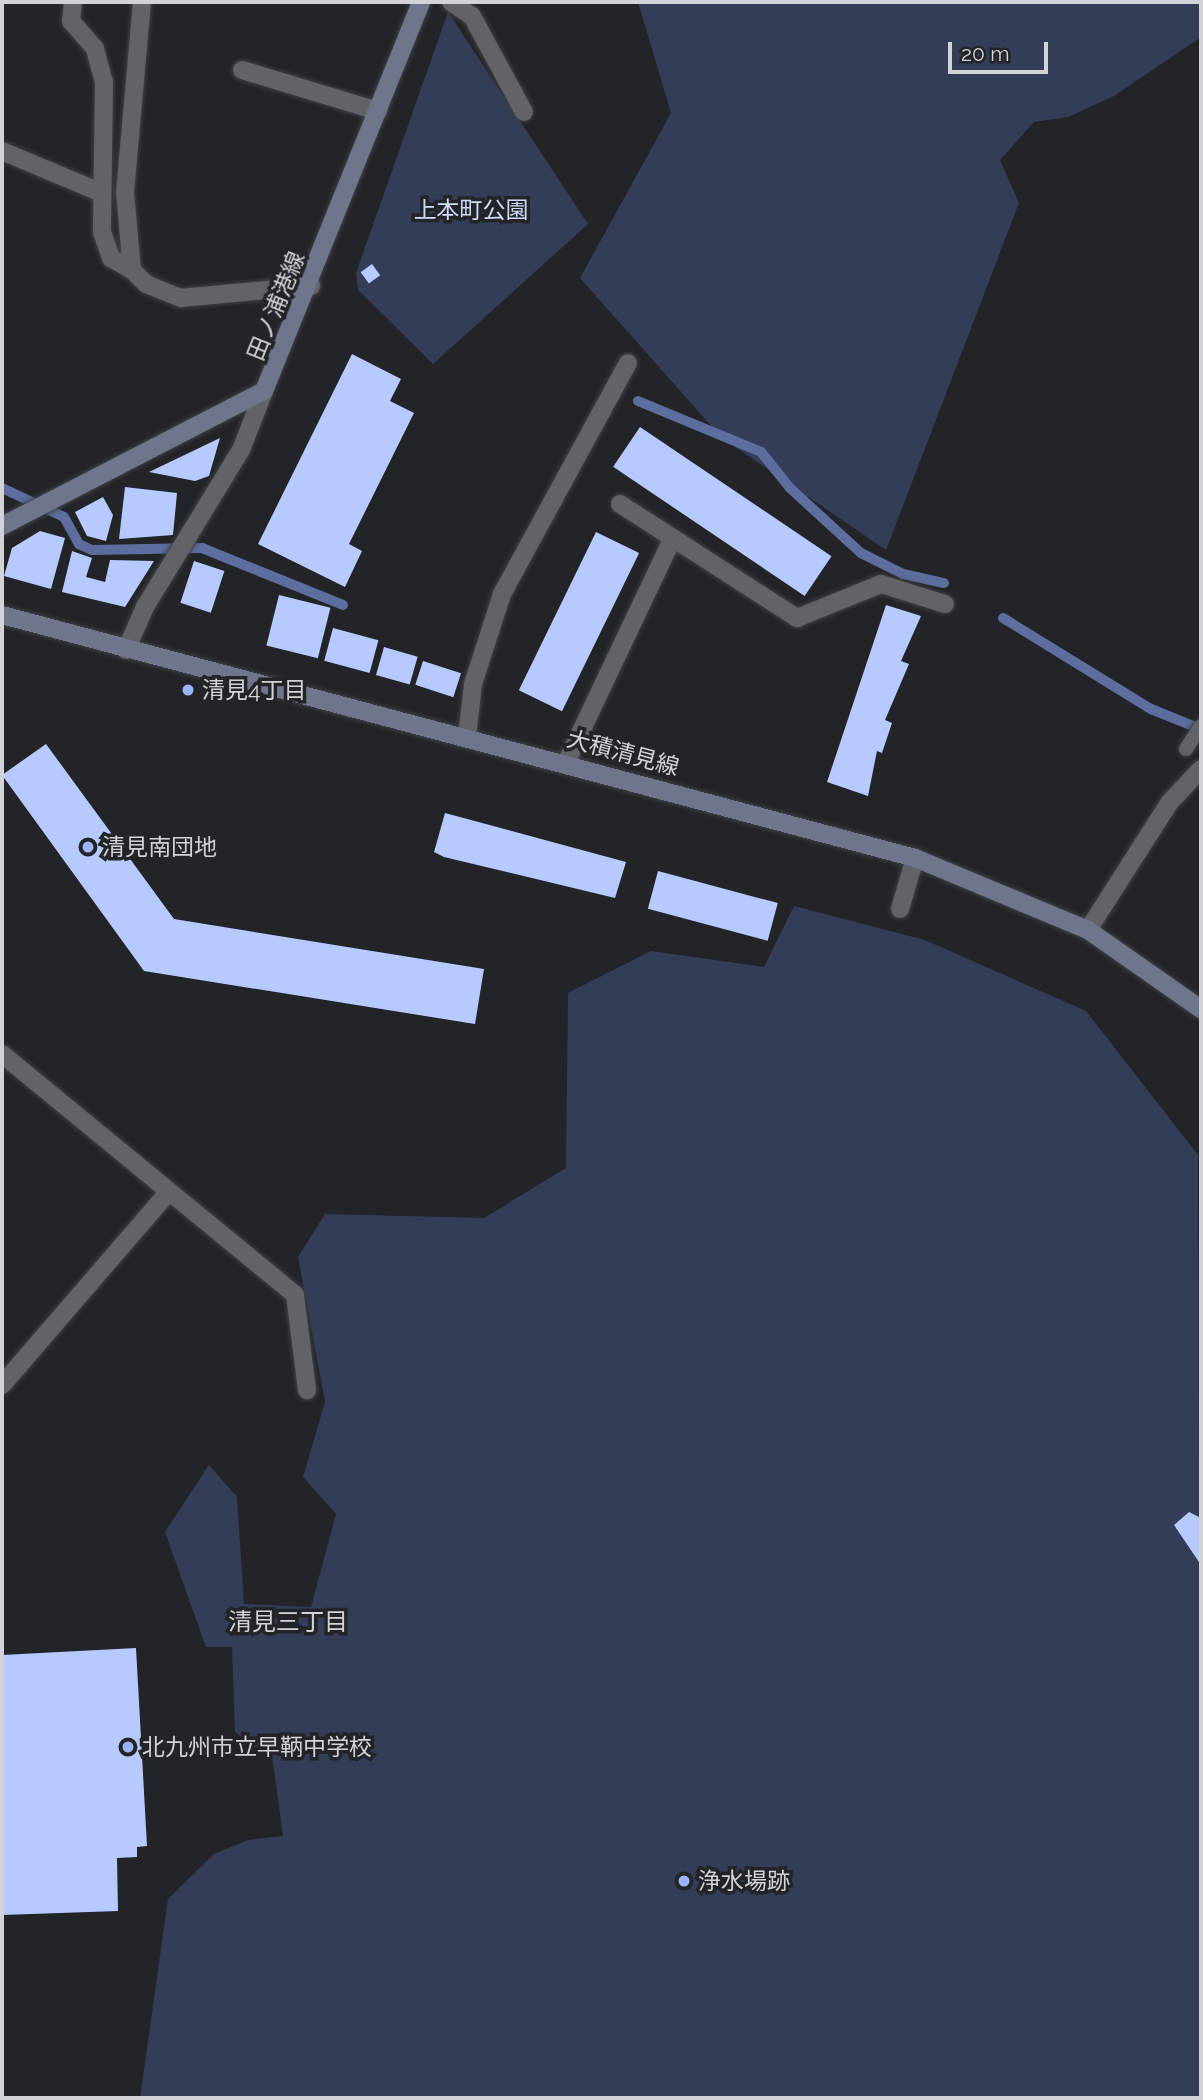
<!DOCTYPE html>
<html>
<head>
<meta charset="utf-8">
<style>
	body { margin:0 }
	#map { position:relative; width:1203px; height:2100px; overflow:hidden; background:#222428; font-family:Raleway,"Noto Sans JP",sans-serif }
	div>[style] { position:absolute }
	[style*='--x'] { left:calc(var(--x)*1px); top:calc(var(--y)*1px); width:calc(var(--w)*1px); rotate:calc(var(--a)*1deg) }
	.green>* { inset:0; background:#343d57 }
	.stream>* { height:10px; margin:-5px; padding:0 5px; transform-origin:5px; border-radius:5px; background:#5d6d9d }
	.building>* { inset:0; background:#b7caff; transform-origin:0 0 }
	.roads { filter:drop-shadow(0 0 2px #3f4044) drop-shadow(0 0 2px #3f4044) }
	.lane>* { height:14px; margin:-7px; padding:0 7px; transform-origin:7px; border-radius:7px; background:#616368 }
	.street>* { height:18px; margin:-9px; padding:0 9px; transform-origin:9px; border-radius:9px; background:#616368 }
	.secondary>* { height:18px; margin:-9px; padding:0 9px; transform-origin:9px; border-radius:9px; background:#6f768c }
	.dots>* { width:19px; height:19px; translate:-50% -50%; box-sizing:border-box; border:4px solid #222428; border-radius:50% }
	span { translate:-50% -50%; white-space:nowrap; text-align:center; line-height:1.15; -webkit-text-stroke:7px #222428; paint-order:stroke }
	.park-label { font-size:23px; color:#cfdaf8 }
	.street-label { font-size:23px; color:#d2d3d6 }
	.poi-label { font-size:23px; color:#d2d3d6 }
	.left { translate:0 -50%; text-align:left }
	.neighbourhood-label { font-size:24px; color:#d2d3d6 }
	.frame { position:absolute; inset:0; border:4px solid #d2d3d6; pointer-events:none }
	.scale { position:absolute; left:948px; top:42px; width:100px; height:32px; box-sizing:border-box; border:4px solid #d2d3d6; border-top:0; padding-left:9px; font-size:21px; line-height:24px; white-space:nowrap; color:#d2d3d6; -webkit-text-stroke:5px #222428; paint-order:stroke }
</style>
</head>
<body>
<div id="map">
	<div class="green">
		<i style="clip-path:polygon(638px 2px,1201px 2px,1201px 37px,1114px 96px,1068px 117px,1034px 122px,1000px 160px,1019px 203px,886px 550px,722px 438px,580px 278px,671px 113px)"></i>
		<i style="clip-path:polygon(448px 12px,588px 224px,433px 364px,358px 290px,356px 273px)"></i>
		<i style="clip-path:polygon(794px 906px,925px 940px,1086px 1011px,1198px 1155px,1201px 2098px,140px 2098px,168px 1899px,214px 1854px,248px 1840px,283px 1836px,273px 1762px,235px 1732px,232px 1647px,206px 1647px,165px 1532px,209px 1465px,237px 1497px,244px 1604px,311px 1607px,336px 1514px,303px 1477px,325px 1402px,298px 1257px,325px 1214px,484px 1218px,566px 1168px,568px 993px,651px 951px,764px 967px)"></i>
	</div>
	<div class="stream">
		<i style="--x:638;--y:401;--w:133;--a:22.5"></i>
		<i style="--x:761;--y:452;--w:46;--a:51.1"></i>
		<i style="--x:790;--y:488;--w:96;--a:42.5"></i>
		<i style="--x:861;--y:553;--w:47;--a:26.6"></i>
		<i style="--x:903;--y:574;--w:42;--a:12.4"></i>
		<i style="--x:2;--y:488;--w:68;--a:25.1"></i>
		<i style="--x:64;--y:517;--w:31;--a:61"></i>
		<i style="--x:79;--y:544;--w:14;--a:25"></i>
		<i style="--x:92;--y:550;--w:110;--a:-1"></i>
		<i style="--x:202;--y:548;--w:152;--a:22"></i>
		<i style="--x:1003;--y:618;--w:174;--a:31.6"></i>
		<i style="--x:1151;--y:709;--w:45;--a:22"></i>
	</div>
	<div class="building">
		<i style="left:372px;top:264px;width:14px;height:14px;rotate:54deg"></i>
		<i style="clip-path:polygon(352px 354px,401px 379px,390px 401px,414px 413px,349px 544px,362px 551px,345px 587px,258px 544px)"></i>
		<i style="left:640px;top:427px;width:231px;height:48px;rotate:34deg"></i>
		<i style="clip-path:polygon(220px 438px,209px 476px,195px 481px,149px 472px)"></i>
		<i style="clip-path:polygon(125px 487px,177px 493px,173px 535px,119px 539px)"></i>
		<i style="clip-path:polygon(103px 497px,113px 515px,106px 541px,87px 536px,75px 512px)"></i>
		<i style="clip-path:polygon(40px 531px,65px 538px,51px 589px,4px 576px,12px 548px)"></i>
		<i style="left:596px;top:532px;width:48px;height:176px;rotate:26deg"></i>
		<i style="clip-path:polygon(72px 551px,92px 558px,86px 577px,105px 582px,110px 560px,154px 561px,125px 607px,62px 592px)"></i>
		<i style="left:194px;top:561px;width:32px;height:44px;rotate:18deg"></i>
		<i style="left:279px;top:595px;width:53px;height:52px;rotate:14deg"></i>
		<i style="clip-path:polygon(886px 605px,921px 616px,901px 661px,909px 664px,885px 720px,892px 723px,882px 753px,877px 751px,868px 796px,827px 782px)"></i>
		<i style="left:333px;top:628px;width:47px;height:34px;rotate:15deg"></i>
		<i style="left:384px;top:647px;width:35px;height:29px;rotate:16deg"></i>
		<i style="left:423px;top:661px;width:40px;height:25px;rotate:18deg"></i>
		<i style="clip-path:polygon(46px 744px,174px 919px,484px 969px,475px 1024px,144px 971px,2px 775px)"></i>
		<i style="clip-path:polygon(445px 813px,626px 862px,615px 898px,444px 857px,434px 852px)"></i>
		<i style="left:658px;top:871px;width:124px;height:39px;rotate:15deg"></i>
		<i style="clip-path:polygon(1189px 1512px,1201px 1518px,1201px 1565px,1174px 1525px)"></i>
		<i style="clip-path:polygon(136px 1648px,147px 1846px,137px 1847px,137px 1857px,117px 1858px,118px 1911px,2px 1915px,2px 1655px)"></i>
	</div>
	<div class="roads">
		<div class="lane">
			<i style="--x:1186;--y:749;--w:27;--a:-57"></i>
		</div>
		<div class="street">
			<i style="--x:73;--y:2;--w:19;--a:96"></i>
			<i style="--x:71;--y:21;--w:37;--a:49"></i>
			<i style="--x:95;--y:49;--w:34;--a:75"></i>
			<i style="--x:104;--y:82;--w:150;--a:90.8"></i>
			<i style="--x:102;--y:232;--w:28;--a:71"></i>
			<i style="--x:111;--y:258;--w:24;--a:30"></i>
			<i style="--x:142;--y:2;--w:191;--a:95.1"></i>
			<i style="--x:125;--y:192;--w:78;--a:84.9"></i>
			<i style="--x:132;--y:270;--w:20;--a:45"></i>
			<i style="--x:146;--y:284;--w:38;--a:22"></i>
			<i style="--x:181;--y:298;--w:131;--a:-5.3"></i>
			<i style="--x:451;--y:2;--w:25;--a:34"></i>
			<i style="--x:472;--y:16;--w:109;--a:61.6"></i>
			<i style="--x:242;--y:70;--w:142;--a:16.8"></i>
			<i style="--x:2;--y:151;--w:108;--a:22.8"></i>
			<i style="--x:620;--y:504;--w:211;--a:32.8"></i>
			<i style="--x:797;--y:618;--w:91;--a:-22"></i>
			<i style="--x:881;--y:584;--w:67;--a:17.4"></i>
			<i style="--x:126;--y:650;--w:47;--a:-66.2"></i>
			<i style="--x:145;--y:607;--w:184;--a:-58.6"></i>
			<i style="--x:241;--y:450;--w:63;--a:-68.7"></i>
			<i style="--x:467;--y:737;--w:53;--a:-83.5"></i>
			<i style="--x:473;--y:684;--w:95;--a:-72.1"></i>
			<i style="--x:502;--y:594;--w:263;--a:-61.4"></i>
			<i style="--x:566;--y:763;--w:249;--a:-64.6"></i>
			<i style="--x:900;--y:909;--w:53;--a:-73.6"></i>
			<i style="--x:1088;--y:930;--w:152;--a:-57.4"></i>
			<i style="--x:1170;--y:802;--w:45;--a:-46.8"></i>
			<i style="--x:2;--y:1054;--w:379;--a:39.4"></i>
			<i style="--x:295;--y:1295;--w:96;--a:82.8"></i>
			<i style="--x:2;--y:1385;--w:254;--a:-49.2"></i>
		</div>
		<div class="secondary">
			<i style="--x:2;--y:526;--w:295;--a:-27.3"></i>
			<i style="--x:264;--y:391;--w:419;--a:-68"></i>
			<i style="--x:2;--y:615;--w:945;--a:14.9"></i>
			<i style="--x:915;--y:858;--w:187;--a:22.6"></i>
			<i style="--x:1088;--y:930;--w:138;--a:35"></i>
		</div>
	</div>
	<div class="dots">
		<i style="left:188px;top:690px;background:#9bb4fd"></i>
		<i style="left:88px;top:847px;background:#9bb4fd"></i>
		<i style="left:128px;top:1747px;background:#9bb4fd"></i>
		<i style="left:684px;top:1881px;background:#9bb4fd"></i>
	</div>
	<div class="park-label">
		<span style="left:471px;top:210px">上本町公園</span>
	</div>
	<div class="street-label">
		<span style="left:276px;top:306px;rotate:-68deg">田ノ浦港線</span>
		<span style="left:623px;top:753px;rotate:15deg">大積清見線</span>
	</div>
	<div class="poi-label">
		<span class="left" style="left:202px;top:690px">清見4丁目</span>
		<span class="left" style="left:102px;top:847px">清見南団地</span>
		<span class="left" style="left:142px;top:1747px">北九州市立早鞆中学校</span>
		<span class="left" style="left:698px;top:1881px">浄水場跡</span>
	</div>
	<div class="neighbourhood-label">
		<span style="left:288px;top:1622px">清見三丁目</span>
	</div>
	<div class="frame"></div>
	<div class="scale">20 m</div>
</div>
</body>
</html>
